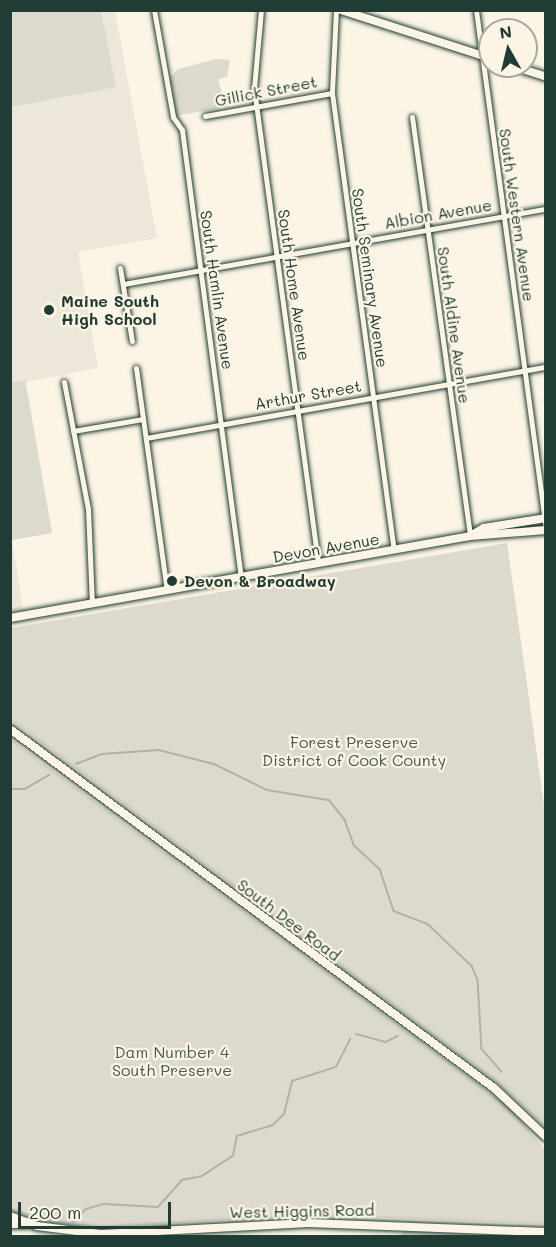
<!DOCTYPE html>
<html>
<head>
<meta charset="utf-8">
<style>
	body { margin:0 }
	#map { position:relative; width:556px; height:1247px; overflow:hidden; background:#fcf5e5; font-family:Mali,sans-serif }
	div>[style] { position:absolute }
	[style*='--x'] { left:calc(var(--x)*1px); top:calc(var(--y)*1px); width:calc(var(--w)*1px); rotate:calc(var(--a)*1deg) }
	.built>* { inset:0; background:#ece7d8 }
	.green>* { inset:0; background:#dcdacc }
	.stream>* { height:1.5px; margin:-0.75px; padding:0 0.75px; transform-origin:0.75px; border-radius:0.75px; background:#aeb3a7 }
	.roads { filter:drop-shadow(0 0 2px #1f3d34) drop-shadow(0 0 2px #1f3d34) }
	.street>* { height:5px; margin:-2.5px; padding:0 2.5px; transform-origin:2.5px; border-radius:2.5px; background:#fcf5e5 }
	.secondary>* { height:8px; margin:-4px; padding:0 4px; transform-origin:4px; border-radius:4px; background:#fcf5e5 }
	.primary>* { height:8px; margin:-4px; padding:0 4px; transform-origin:4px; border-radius:4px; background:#fcf5e5 }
	.dots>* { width:16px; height:16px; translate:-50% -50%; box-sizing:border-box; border:3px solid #fcf5e5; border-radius:50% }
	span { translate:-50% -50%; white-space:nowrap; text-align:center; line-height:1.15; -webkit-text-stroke:4.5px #fcf5e5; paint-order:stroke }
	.street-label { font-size:16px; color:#1f3d34 }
	.poi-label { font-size:16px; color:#1f3d34; font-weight:700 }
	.left { translate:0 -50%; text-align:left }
	.park-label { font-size:16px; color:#455c52 }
	.frame { position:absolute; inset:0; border:12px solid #1f3d34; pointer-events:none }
	.north { position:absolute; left:478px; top:18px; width:60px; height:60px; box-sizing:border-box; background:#fcf5e5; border:2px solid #a4ab9e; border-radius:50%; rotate:352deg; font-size:16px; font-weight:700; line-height:24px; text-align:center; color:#1f3d34 }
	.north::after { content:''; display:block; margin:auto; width:21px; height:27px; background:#1f3d34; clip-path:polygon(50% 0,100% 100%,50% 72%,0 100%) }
	.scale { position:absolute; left:18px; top:1202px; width:153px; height:27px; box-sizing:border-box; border:3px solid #1f3d34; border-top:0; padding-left:8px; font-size:18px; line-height:21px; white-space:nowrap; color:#1f3d34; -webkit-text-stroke:4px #fcf5e5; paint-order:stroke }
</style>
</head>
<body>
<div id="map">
	<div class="built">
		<i style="clip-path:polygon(11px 11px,115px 11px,157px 238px,78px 252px,98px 368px,26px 382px,52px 533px,12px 540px,23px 609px,11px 611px)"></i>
	</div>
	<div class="green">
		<i style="clip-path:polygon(11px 10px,101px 11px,116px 87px,11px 107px)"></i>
		<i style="clip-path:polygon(216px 59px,230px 60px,227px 77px,218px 79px,226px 107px,175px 116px,168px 79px,178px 69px)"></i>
		<i style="clip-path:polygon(25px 380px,52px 533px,11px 540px,11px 382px)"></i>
		<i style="clip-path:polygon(507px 543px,546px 819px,545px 1127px,497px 1082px,11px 720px,11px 628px)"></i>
		<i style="clip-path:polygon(10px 739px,510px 1108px,545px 1150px,545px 1224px,312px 1215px,105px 1227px,53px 1223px,11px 1211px)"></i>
		<i style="clip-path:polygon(404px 1229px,516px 1236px,361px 1236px,400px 1236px)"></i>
	</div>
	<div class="stream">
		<i style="--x:76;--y:764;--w:28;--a:-21"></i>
		<i style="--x:102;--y:754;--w:57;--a:-4"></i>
		<i style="--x:159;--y:750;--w:57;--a:14.3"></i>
		<i style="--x:214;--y:764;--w:59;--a:26.1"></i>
		<i style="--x:267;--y:790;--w:63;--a:9.2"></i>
		<i style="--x:329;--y:800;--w:26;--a:51"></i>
		<i style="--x:345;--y:820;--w:27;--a:70"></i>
		<i style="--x:354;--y:845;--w:35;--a:43"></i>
		<i style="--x:380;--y:869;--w:44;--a:71.6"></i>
		<i style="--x:394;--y:911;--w:36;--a:21"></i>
		<i style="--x:428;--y:924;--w:61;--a:43.7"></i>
		<i style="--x:472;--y:966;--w:15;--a:67"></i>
		<i style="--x:478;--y:980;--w:69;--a:86.7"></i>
		<i style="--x:482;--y:1049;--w:30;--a:49"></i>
		<i style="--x:10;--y:789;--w:15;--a:0"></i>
		<i style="--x:25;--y:789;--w:28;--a:-30"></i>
		<i style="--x:356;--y:1034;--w:31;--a:15"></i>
		<i style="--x:386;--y:1042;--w:13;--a:-27"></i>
		<i style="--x:73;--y:1222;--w:18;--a:-45"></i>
		<i style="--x:86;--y:1209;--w:19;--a:-16"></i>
		<i style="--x:104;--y:1204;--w:54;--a:3.2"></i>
		<i style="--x:158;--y:1207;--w:36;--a:-48"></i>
		<i style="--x:182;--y:1180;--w:20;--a:-11"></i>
		<i style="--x:202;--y:1176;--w:37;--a:-33"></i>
		<i style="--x:233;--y:1156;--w:20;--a:-79"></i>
		<i style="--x:237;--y:1136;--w:38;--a:-17"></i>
		<i style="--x:273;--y:1125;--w:16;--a:-45"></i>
		<i style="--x:284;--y:1114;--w:34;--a:-76"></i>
		<i style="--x:292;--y:1081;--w:46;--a:-17.7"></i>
		<i style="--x:336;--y:1067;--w:31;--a:-63"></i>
	</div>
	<div class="roads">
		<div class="street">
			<i style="--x:154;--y:10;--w:109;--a:79.9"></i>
			<i style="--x:173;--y:117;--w:16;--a:55"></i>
			<i style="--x:182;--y:130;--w:451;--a:82.5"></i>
			<i style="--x:261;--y:10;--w:79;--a:95.1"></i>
			<i style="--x:254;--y:89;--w:478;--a:82.3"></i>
			<i style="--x:336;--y:10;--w:83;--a:92.8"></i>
			<i style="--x:332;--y:93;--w:460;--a:82.3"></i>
			<i style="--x:476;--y:10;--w:524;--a:82.32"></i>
			<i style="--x:205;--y:116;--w:129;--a:-10.3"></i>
			<i style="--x:412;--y:117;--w:423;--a:82.1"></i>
			<i style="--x:120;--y:268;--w:74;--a:80.7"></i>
			<i style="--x:123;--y:284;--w:430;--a:-10.1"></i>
			<i style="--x:136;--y:368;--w:224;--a:82.1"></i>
			<i style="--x:64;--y:382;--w:129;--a:79.3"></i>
			<i style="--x:88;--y:509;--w:95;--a:87.6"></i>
			<i style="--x:73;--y:431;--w:71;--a:-9.7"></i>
			<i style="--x:146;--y:438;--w:406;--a:-10.1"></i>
		</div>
		<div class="secondary">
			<i style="--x:341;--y:10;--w:157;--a:17.9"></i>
			<i style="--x:513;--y:66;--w:35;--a:18"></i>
			<i style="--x:470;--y:536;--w:16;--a:-30"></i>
			<i style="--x:484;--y:528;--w:63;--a:-9.2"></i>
			<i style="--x:10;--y:618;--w:467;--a:-10.1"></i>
			<i style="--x:470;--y:536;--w:76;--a:-4.5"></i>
			<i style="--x:10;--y:729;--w:603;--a:36.57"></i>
			<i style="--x:494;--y:1088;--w:71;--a:43.3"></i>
		</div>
		<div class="primary">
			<i style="--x:10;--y:1216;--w:29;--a:20"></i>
			<i style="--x:37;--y:1226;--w:64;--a:7.1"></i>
			<i style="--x:101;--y:1234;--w:208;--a:-3"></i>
			<i style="--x:309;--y:1223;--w:237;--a:2.2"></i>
			<i style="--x:10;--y:1224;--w:15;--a:0"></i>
		</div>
	</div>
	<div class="dots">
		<i style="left:49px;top:310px;background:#1f3d34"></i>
		<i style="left:172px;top:581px;background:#1f3d34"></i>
	</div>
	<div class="street-label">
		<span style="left:266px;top:91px;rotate:-11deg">Gillick Street</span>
		<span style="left:438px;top:214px;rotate:-10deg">Albion Avenue</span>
		<span style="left:517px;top:215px;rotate:82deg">South Western Avenue</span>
		<span style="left:370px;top:278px;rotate:82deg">South Seminary Avenue</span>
		<span style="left:294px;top:285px;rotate:82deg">South Home Avenue</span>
		<span style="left:217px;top:290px;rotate:82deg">South Hamlin Avenue</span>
		<span style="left:454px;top:325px;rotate:82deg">South Aldine Avenue</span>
		<span style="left:308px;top:395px;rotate:-10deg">Arthur Street</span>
		<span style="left:326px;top:548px;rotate:-10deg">Devon Avenue</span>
		<span style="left:289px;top:920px;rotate:37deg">South Dee Road</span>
		<span style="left:302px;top:1211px;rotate:-1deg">West Higgins Road</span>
	</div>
	<div class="poi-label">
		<span class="left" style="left:61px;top:310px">Maine South<br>High School</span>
		<span class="left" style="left:184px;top:581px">Devon &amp; Broadway</span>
	</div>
	<div class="park-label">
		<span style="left:354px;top:751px">Forest Preserve<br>District of Cook County</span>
		<span style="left:172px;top:1061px">Dam Number 4<br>South Preserve</span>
	</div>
	<div class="frame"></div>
	<div class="north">N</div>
	<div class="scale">200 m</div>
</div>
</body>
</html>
